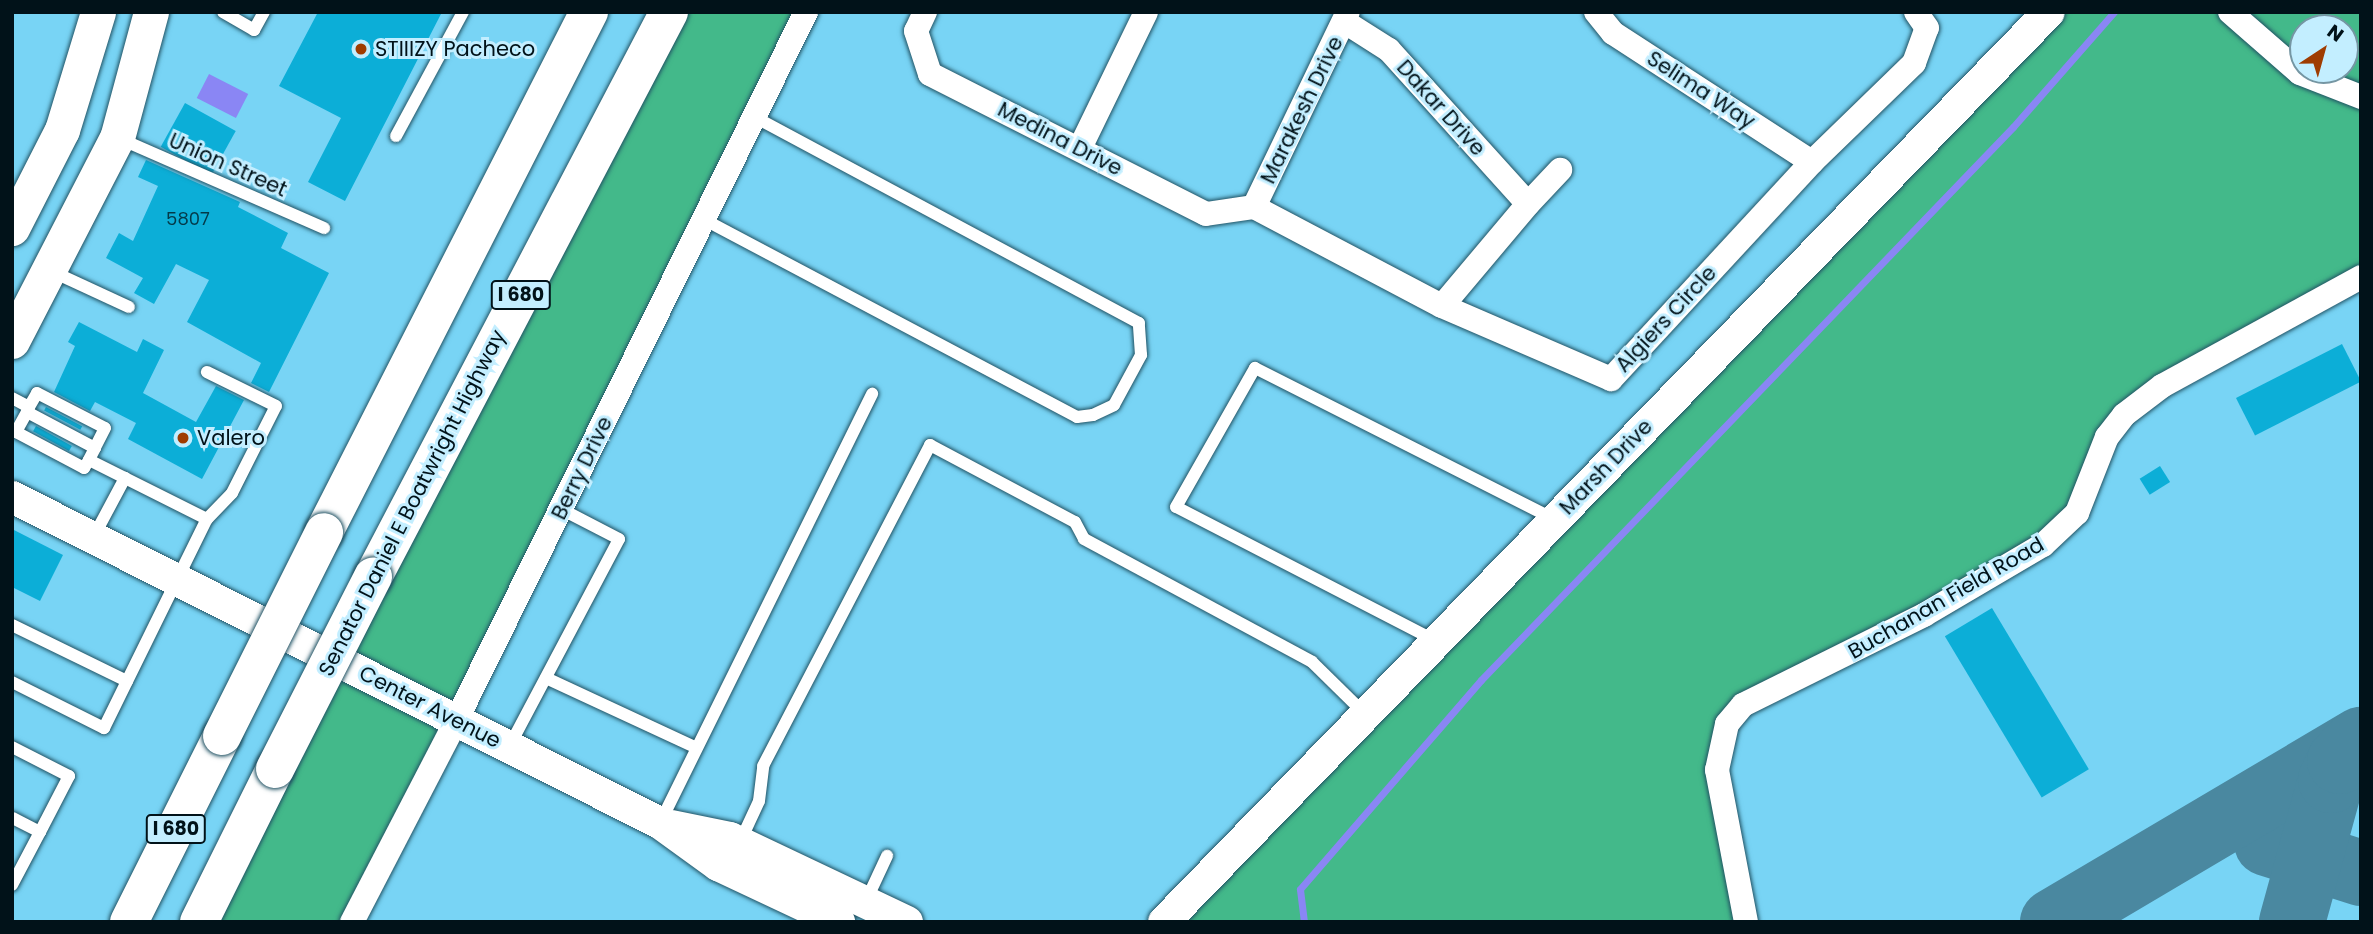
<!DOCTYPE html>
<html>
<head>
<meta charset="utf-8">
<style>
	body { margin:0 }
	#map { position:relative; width:2373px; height:934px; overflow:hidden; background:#78d4f5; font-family:Poppins,sans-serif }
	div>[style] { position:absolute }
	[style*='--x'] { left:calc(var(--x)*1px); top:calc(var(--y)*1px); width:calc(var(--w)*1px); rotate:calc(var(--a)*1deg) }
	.green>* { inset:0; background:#43b98a }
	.water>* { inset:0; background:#8a86f4; transform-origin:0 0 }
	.stream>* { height:7px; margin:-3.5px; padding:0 3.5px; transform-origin:3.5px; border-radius:3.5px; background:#8a86f4 }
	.taxiway>* { height:66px; margin:-33px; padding:0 33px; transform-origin:33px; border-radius:33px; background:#4a88a0 }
	.building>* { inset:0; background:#0caed7; transform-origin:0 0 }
	.roads { filter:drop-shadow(0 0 2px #225364) drop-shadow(0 0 2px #225364) }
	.service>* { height:12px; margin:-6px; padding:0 6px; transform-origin:6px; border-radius:6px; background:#fff }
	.minor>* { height:24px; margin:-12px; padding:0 12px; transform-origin:12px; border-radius:12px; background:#fff }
	.tertiary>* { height:32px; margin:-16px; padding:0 16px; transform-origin:16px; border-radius:16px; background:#fff }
	.secondary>* { height:35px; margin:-17.5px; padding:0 17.5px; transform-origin:17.5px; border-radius:17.5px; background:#fff }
	.motorway>* { height:38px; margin:-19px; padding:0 19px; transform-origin:19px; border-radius:19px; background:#fff }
	.bridges { filter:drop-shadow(0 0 2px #225364) drop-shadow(0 0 2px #225364) }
	.motorway-bridge>* { height:38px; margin:-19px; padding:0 19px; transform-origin:19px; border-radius:19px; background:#fff }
	.dots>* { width:19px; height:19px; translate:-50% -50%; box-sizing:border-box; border:4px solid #c3eeff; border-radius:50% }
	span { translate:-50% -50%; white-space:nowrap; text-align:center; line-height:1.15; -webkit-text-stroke:6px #c3eeff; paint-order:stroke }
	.number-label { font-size:18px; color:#043948 }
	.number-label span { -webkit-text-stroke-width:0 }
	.shield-label span { padding:2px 5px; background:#c3eeff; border:2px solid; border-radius:5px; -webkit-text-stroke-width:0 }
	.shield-label { font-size:19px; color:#011219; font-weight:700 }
	.poi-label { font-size:21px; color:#011219 }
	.left { translate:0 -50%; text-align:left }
	.street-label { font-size:21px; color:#011219 }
	.frame { position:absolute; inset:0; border:14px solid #011219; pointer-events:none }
	.north { position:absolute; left:2289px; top:14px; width:70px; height:70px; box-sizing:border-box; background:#c3eeff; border:2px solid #7596a3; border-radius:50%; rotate:36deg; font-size:19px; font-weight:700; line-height:28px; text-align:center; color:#011219 }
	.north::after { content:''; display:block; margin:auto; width:24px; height:32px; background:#9f3c01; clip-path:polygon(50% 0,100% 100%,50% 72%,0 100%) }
</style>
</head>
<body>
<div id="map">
	<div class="green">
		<i style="clip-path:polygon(669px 12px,806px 12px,352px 922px,199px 922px)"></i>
		<i style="clip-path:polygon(evenodd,2049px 12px,2361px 12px,2361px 277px,2124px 415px,2077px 513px,1775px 689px,1719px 746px,1746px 922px,1164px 922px,2049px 12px,2303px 28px,2345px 28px,2345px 70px,2303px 70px,2303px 28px)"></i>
	</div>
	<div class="water">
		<i style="left:209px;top:74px;width:44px;height:27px;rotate:27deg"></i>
	</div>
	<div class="stream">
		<i style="--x:1304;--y:922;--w:33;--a:-97"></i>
		<i style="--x:1300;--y:889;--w:276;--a:-49.1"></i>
		<i style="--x:1481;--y:680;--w:767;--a:-46.11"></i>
		<i style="--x:2013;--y:127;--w:153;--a:-48.7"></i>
	</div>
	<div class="taxiway">
		<i style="--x:2267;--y:843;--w:99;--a:17.7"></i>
		<i style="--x:2053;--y:922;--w:358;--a:-30.6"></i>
		<i style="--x:2292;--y:922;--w:147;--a:-74.6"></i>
		<i style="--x:2331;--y:780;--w:21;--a:-65"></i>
		<i style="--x:2340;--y:761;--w:25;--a:-47"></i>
	</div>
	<div class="building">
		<i style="clip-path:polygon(318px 12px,442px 12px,345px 201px,308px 182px,341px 118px,279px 86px)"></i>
		<i style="left:185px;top:103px;width:58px;height:50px;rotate:29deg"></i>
		<i style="clip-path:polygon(146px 160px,240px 202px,238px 207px,288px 233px,281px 248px,329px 273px,269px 392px,251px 383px,261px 363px,187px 322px,209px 280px,176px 264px,154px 304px,134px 293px,143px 278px,106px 258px,119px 233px,133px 241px,158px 186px,138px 177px)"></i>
		<i style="clip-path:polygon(79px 322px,137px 352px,143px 339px,164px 350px,143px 393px,196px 422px,216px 386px,244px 400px,202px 479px,128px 439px,136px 423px,95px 402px,90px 411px,54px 392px,75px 346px,68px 342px)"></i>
		<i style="left:2342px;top:344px;width:42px;height:119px;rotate:63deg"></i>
		<i style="left:46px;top:407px;width:41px;height:4px;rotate:28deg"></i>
		<i style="left:36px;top:426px;width:41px;height:6px;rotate:29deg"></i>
		<i style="left:2160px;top:466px;width:19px;height:24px;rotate:58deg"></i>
		<i style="clip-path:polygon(12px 529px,63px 555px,40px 601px,12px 587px)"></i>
		<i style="left:1992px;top:608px;width:188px;height:55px;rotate:59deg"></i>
	</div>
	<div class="roads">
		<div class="service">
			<i style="--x:223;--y:12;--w:36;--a:30"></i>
			<i style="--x:254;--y:30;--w:21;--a:-61"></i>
			<i style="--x:396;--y:136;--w:141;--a:-61.6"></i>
			<i style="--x:118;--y:138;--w:225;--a:23.6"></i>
			<i style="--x:705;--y:220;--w:421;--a:27.9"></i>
			<i style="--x:1077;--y:417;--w:16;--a:-7"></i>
			<i style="--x:1093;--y:415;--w:23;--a:-25"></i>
			<i style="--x:1114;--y:405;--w:57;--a:-61.6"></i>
			<i style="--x:1141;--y:355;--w:32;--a:-94"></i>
			<i style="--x:1139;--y:323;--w:434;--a:-151.8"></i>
			<i style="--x:49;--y:270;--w:88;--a:24.8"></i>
			<i style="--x:12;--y:398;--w:19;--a:28"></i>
			<i style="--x:29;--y:407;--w:5;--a:112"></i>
			<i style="--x:27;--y:412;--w:77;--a:27.9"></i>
			<i style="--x:95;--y:448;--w:13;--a:117"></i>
			<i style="--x:89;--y:460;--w:132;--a:26.6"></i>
			<i style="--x:207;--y:519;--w:36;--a:-46"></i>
			<i style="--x:232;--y:493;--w:97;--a:-63.2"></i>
			<i style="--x:276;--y:406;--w:77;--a:-153.8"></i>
			<i style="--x:29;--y:407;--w:16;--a:-60"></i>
			<i style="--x:37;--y:393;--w:76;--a:27.2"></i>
			<i style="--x:105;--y:428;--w:22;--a:117"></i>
			<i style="--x:27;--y:412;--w:23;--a:119"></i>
			<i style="--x:16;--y:432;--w:77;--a:27.9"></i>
			<i style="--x:84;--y:468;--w:9;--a:-58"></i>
			<i style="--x:94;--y:536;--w:66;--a:-61.9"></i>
			<i style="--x:12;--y:625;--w:128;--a:26"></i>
			<i style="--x:1434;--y:640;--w:290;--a:-152.7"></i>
			<i style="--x:1176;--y:507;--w:160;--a:-60.4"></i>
			<i style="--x:1255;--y:368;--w:335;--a:26.8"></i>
			<i style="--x:546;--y:678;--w:166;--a:24.9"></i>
			<i style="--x:12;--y:682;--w:103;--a:26.6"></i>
			<i style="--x:104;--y:728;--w:233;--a:-63.8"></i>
			<i style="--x:12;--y:747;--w:64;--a:27"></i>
			<i style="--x:69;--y:776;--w:63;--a:117.4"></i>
			<i style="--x:40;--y:832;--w:31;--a:-153"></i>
			<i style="--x:509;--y:747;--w:235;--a:-62.1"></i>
			<i style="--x:619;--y:539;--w:65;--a:-152.7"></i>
			<i style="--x:660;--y:823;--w:479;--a:-63.7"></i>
			<i style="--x:740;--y:842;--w:45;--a:-65.1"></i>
			<i style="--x:759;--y:801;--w:35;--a:-83"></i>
			<i style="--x:763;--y:766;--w:362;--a:-62.5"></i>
			<i style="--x:930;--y:445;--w:164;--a:28"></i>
			<i style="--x:1075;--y:522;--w:19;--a:62"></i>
			<i style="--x:1084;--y:539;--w:259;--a:28.3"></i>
			<i style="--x:1312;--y:662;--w:74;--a:44.5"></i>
			<i style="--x:12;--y:885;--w:60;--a:-62.2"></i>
			<i style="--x:866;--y:901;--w:50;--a:-65"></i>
		</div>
		<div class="minor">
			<i style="--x:925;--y:12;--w:21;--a:115"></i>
			<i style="--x:916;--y:31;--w:45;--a:72"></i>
			<i style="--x:930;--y:74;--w:309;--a:26.9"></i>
			<i style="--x:1206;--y:214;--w:49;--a:-8.3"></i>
			<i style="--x:1596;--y:12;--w:27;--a:51"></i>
			<i style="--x:1613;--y:33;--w:237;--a:33"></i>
			<i style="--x:2230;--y:12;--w:93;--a:41.1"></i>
			<i style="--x:2300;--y:73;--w:66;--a:21.5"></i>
			<i style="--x:1345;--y:22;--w:52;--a:32.5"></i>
			<i style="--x:1389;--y:50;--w:207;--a:47.9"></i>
			<i style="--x:1528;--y:204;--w:133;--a:130.1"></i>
			<i style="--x:1080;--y:148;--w:151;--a:-64.1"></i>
			<i style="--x:1528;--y:204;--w:47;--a:-46.7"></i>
			<i style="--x:1254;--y:207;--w:212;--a:27.8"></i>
			<i style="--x:1442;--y:306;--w:184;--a:23.4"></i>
			<i style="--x:1611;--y:379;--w:296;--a:-47.2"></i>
			<i style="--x:1812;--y:162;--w:142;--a:-44.1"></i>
			<i style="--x:1914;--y:63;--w:37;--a:-70"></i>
			<i style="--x:1927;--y:28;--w:19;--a:-125"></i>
			<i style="--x:1254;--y:207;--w:216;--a:-64.3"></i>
			<i style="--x:352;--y:922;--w:226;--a:-62.6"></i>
			<i style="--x:456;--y:721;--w:791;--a:-63.73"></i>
			<i style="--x:1746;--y:922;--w:155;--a:-100.8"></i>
			<i style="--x:1717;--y:770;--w:47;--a:-77.7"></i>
			<i style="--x:1727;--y:724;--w:25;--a:-50"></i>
			<i style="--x:1743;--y:705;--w:202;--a:-26.4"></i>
			<i style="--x:1924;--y:615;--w:138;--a:-30.5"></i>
			<i style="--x:2043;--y:545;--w:47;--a:-43.3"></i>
			<i style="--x:2077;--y:513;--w:82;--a:-68.5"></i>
			<i style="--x:2107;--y:437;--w:28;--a:-52"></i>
			<i style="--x:2124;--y:415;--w:48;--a:-37.3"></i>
			<i style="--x:2162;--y:386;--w:227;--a:-28.7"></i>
		</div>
		<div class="tertiary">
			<i style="--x:12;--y:497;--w:725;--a:26.71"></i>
			<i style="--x:660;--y:823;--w:72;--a:35.9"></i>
			<i style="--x:718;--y:865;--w:134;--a:25.2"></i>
			<i style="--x:671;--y:826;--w:60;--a:11.5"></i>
			<i style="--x:730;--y:838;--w:196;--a:25.4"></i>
			<i style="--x:1164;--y:922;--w:1269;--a:-45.8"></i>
		</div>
		<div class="secondary">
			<i style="--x:12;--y:228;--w:110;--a:-63"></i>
			<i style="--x:62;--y:130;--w:123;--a:-73"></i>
			<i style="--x:12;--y:341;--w:229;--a:-62.7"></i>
			<i style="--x:117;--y:138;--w:131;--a:-74.9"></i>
		</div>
		<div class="motorway">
			<i style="--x:324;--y:532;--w:584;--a:-63"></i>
			<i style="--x:373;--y:577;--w:638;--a:-62.35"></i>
			<i style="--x:129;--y:922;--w:208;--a:-63.4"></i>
			<i style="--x:199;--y:922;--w:171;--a:-63.6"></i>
		</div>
	</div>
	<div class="bridges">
		<div class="motorway-bridge">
			<i style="--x:222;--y:736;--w:228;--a:-63.4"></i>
			<i style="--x:275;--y:769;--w:216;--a:-63"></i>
		</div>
	</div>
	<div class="dots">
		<i style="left:361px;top:49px;background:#9f3c01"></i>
		<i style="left:183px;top:438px;background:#9f3c01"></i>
	</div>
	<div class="number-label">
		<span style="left:188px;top:219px">5807</span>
	</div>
	<div class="shield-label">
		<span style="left:521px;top:295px">I 680</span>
		<span style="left:176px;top:829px">I 680</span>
	</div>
	<div class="poi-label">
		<span class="left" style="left:375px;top:49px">STIIIZY Pacheco</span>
		<span class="left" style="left:197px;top:438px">Valero</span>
	</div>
	<div class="street-label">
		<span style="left:1701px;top:90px;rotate:33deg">Selima Way</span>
		<span style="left:1441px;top:108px;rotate:48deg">Dakar Drive</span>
		<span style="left:1302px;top:110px;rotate:-64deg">Marakesh Drive</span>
		<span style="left:1060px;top:139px;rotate:27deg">Medina Drive</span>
		<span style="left:228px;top:165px;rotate:24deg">Union Street</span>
		<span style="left:1666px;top:319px;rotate:-47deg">Algiers Circle</span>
		<span style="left:1606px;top:467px;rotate:-46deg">Marsh Drive</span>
		<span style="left:582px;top:468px;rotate:-64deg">Berry Drive</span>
		<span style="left:412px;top:503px;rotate:-63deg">Senator Daniel E Boatwright Highway</span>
		<span style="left:1946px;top:598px;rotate:-30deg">Buchanan Field Road</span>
		<span style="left:430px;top:707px;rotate:27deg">Center Avenue</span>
	</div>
	<div class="frame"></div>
	<div class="north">N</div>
</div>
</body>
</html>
